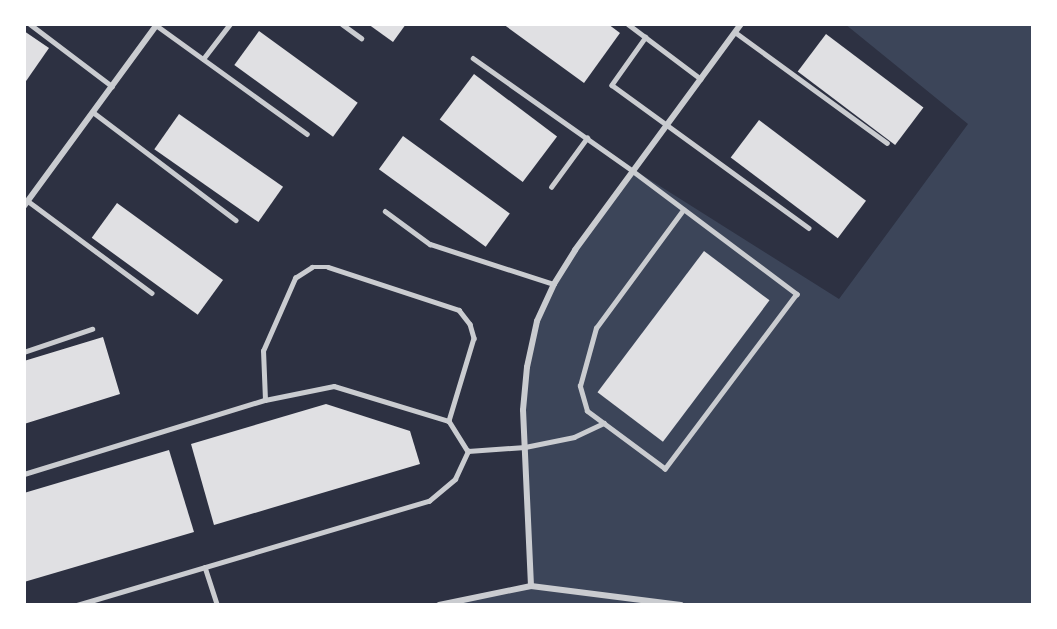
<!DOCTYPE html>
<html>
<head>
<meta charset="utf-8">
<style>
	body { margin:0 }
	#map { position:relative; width:1057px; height:629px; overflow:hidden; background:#2d3142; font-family:Lora,serif }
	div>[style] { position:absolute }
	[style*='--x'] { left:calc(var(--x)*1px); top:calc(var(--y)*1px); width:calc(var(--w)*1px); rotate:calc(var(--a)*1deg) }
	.green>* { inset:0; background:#3c4559 }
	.building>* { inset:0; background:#e0e0e3; transform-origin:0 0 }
	.service>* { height:4.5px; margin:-2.25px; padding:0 2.25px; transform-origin:2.25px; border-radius:2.25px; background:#caccd0 }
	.minor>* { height:6px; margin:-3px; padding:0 3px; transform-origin:3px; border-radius:3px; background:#caccd0 }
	span { translate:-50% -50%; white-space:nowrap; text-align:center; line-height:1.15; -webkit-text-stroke:6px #fff; paint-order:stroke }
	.frame { position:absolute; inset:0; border:26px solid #fff; pointer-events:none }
</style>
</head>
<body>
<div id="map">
	<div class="green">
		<i style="clip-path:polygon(845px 24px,1033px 24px,1033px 605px,439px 605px,531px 586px,523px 410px,537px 321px,564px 268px,636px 171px,839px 299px,968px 124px)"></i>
	</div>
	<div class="building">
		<i style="clip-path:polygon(368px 24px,406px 24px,393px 42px)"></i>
		<i style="clip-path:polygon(503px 24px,608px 24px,620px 33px,584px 83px)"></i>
		<i style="clip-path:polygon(24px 31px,49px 48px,24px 84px)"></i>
		<i style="left:259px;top:31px;width:122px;height:42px;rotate:36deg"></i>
		<i style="left:826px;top:34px;width:122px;height:47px;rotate:37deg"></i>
		<i style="left:474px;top:74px;width:104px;height:57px;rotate:37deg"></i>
		<i style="left:179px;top:114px;width:127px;height:43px;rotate:35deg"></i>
		<i style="left:759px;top:120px;width:134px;height:47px;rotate:37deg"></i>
		<i style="left:403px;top:136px;width:132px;height:41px;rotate:36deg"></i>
		<i style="left:117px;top:203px;width:131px;height:43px;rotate:36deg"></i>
		<i style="left:704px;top:251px;width:82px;height:177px;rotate:37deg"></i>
		<i style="clip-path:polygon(103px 337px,120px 394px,24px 424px,24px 375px,26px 375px,24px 361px)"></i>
		<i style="clip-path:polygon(326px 404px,410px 431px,420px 464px,214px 525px,191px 444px)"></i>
		<i style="clip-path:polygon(169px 450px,194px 532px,24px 582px,24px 493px)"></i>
	</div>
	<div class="service">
		<i style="--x:30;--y:24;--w:103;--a:37.1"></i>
		<i style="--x:342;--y:24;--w:24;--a:36"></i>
		<i style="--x:628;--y:24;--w:91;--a:37"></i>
		<i style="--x:156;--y:25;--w:186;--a:35.8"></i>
		<i style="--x:735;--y:32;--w:188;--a:36.1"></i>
		<i style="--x:646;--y:37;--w:59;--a:125.3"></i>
		<i style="--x:612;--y:85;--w:243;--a:36"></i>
		<i style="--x:473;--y:58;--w:196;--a:35.2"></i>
		<i style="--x:633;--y:171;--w:205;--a:36.9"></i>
		<i style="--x:797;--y:294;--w:219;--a:127"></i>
		<i style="--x:665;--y:469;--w:97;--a:-143.4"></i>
		<i style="--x:587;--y:411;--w:26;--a:-106"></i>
		<i style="--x:580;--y:386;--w:60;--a:-74.6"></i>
		<i style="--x:596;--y:328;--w:147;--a:-53.6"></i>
		<i style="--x:203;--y:59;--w:44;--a:-52.4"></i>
		<i style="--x:93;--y:112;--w:179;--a:37.1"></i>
		<i style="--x:551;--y:187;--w:61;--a:-53.7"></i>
		<i style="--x:28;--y:201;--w:154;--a:36.6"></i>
		<i style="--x:385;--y:211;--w:56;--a:36.3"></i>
		<i style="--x:430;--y:244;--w:130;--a:17.9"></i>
		<i style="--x:24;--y:352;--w:72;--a:-18.7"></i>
		<i style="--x:265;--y:400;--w:49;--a:-92.3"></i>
		<i style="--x:263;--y:351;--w:80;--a:-66.3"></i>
		<i style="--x:295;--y:278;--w:20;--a:-33"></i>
		<i style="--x:312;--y:267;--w:16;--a:0"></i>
		<i style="--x:328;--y:267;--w:138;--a:18.2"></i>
		<i style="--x:459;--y:310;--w:18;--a:52"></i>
		<i style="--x:470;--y:324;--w:15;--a:74"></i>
		<i style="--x:474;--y:338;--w:87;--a:106.8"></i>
		<i style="--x:468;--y:451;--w:57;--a:-4"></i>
		<i style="--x:525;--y:447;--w:50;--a:-11.5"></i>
		<i style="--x:574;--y:437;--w:33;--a:-25"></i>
		<i style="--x:24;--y:474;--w:252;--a:-17.1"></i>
		<i style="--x:265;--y:400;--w:70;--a:-11.5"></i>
		<i style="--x:334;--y:386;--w:120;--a:16.9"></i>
		<i style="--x:449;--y:421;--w:36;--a:58"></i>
		<i style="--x:205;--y:567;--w:40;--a:72"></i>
		<i style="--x:77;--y:605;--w:367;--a:-16.5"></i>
		<i style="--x:429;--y:501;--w:34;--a:-40"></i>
		<i style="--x:455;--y:479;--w:31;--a:-65"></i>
	</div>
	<div class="minor">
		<i style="--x:24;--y:206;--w:225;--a:-53.8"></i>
		<i style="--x:531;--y:586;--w:176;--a:-92.6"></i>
		<i style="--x:523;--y:410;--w:43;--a:-84.7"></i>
		<i style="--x:527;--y:367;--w:47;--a:-77.7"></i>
		<i style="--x:537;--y:321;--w:41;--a:-65.3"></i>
		<i style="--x:554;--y:284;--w:40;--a:-58"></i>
		<i style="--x:575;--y:250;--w:280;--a:-53.7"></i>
		<i style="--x:439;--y:605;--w:94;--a:-11.7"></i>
		<i style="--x:531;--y:586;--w:151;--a:7.2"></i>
	</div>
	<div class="frame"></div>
</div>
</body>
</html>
